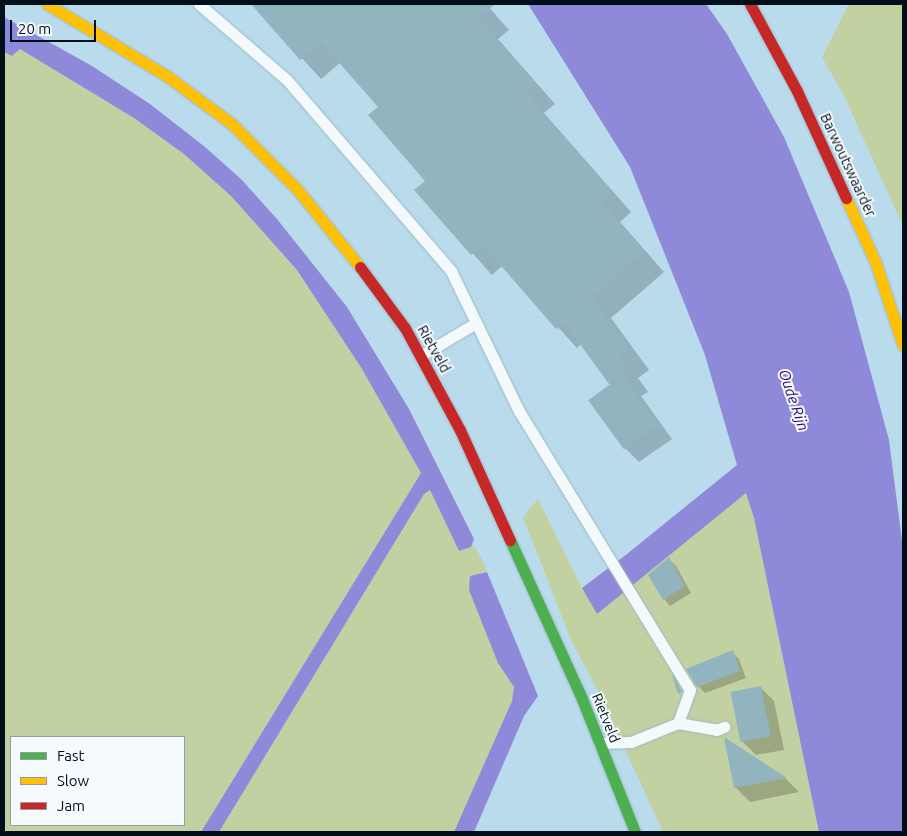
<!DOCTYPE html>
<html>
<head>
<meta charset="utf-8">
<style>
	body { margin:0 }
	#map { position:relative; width:907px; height:836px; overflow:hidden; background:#b9dbeb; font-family:Ubuntu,sans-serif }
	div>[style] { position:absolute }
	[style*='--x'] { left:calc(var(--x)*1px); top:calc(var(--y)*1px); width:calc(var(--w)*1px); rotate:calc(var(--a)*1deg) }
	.green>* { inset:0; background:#c1d1a2 }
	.water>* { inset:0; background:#8e8ad9 }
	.shadow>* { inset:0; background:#0003 }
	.building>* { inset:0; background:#91b4be; transform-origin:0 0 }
	.roads { filter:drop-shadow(0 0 1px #9eb9c5) drop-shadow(0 0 1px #9eb9c5) }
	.lane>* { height:11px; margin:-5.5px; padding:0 5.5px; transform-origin:5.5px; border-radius:5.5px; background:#f4fafc }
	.fast>* { height:11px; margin:-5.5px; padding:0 5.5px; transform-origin:5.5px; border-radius:5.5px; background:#4caf50 }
	.slow>* { height:11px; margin:-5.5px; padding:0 5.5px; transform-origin:5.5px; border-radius:5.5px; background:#ffc107 }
	.jam>* { height:11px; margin:-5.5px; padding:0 5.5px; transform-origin:5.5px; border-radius:5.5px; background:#c62828 }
	span { translate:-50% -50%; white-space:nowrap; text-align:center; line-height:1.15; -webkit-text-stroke:4px #f4fafd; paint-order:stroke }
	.street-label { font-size:14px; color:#000f19 }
	.water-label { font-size:15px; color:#2e0a6d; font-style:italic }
	.frame { position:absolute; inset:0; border:5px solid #000f19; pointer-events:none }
	.legend { position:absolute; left:10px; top:736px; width:175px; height:90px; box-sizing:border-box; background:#f4fafd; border:1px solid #929ca2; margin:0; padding:6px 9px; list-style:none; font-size:15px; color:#000f19 }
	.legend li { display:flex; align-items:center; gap:10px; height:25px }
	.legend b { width:25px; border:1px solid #929ca2 }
	.scale { position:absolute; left:10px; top:20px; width:86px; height:22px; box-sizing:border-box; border:2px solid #000f19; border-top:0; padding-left:6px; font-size:15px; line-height:18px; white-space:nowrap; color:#000f19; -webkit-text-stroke:4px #f4fafd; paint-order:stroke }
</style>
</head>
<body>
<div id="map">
	<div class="green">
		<i style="clip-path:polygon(849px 4px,903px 4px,903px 226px,845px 98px,822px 57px)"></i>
		<i style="clip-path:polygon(evenodd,20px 49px,134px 118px,184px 154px,231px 196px,297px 270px,362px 369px,421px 473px,201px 832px,4px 832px,4px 52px,12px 56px,20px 49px,11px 737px,184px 737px,184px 825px,11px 825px,11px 737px)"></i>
		<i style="clip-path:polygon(430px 490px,459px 551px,471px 547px,472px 543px,481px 557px,487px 572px,480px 573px,498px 663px,514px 687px,512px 701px,454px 832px,219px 832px,424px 494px)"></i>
		<i style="clip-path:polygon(746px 492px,754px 518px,819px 832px,663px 832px,601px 697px,571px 640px,523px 517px,538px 499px,582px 588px,597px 614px)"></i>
	</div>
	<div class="water">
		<i style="clip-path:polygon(528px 4px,706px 4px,727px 34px,784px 137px,849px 292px,889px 440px,903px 549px,903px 832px,819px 832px,754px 518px,746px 493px,597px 614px,582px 588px,627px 554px,737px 465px,705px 355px,630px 167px)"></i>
		<i style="clip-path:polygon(4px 17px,92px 66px,150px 104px,205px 147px,241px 179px,277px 219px,347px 307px,409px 409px,474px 539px,471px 547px,459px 551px,430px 490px,424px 494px,219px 832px,201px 832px,421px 473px,362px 369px,297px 270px,231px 196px,184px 154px,134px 118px,20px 49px,12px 56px,4px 52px)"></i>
		<i style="clip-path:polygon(487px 572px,538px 696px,524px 716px,474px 832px,454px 832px,512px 701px,514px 687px,498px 663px,469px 590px,470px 576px)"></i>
	</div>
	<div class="shadow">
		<i style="clip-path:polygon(252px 4px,486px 4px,509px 30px,498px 39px,555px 104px,544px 113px,631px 212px,620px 222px,664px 272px,611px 318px,649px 370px,638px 378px,648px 392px,641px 396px,672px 439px,639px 462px,625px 448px,611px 385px,581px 344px,577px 348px,502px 266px,492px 275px,416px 190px,427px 181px,380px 107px,341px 62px,321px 79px)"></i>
		<i style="clip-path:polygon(669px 559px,676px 566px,691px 593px,670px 606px,664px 599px)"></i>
		<i style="clip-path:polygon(732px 652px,739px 659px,746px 678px,705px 693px,698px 686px)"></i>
		<i style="clip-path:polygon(760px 687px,774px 701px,784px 750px,756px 755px,742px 741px)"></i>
		<i style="clip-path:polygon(726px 739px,786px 779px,799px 792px,750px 802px,736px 788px)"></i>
	</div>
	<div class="building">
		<i style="clip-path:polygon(251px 4px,495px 4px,479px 18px,536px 83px,525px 92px,612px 191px,601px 201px,645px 251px,592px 297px,630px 349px,619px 357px,628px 371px,609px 384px,564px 322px,556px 329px,483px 245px,471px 255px,414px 190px,425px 181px,368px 115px,378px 107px,321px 42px,300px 60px)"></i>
		<i style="left:623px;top:375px;width:61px;height:43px;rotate:54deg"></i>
		<i style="clip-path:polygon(669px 557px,685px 586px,663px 600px,648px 575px)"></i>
		<i style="clip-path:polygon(733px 650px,740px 671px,697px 687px,686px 669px)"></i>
		<i style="clip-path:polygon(672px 674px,682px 691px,681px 693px,678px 694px)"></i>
		<i style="left:761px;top:686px;width:51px;height:31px;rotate:79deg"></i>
		<i style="clip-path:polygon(724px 737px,787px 778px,734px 788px)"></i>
	</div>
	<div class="roads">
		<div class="lane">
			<i style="--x:199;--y:4;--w:116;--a:40.8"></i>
			<i style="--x:287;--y:80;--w:252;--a:49.3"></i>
			<i style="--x:451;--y:271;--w:156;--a:64.1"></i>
			<i style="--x:519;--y:411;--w:327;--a:58.5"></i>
			<i style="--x:690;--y:690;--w:35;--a:110"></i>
			<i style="--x:678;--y:723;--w:51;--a:158"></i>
			<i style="--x:631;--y:742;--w:32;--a:178"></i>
			<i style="--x:422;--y:355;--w:63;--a:-30.7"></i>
			<i style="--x:678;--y:723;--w:39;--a:10"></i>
			<i style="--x:716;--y:730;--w:9;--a:-21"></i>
		</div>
		<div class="fast">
			<i style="--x:510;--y:540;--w:169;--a:65.6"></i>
			<i style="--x:580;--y:694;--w:149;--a:68.3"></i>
		</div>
		<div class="slow">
			<i style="--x:47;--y:4;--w:140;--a:31"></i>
			<i style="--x:167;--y:76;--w:81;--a:36.4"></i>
			<i style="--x:232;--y:124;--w:92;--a:45"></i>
			<i style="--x:297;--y:189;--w:100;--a:51.1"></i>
			<i style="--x:846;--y:198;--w:69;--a:65.3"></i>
			<i style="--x:875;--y:261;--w:89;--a:71.6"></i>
		</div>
		<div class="jam">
			<i style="--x:750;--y:4;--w:99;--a:61.6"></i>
			<i style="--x:797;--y:91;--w:118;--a:65.4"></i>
			<i style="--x:360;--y:267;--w:76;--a:53.6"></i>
			<i style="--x:405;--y:328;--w:116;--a:61.7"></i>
			<i style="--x:460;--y:430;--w:121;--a:65.6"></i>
		</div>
	</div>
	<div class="street-label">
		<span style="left:848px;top:165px;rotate:65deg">Barwoutswaarder</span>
		<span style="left:434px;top:349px;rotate:61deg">Rietveld</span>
		<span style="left:606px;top:718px;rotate:68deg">Rietveld</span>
	</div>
	<div class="water-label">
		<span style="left:794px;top:400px;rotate:71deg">Oude Rijn</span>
	</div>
	<div class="frame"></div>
	<ul class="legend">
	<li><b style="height:6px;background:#4caf50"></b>Fast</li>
	<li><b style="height:6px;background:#ffc107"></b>Slow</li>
	<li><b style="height:6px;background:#c62828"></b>Jam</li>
	</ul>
	<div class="scale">20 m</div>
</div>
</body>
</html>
